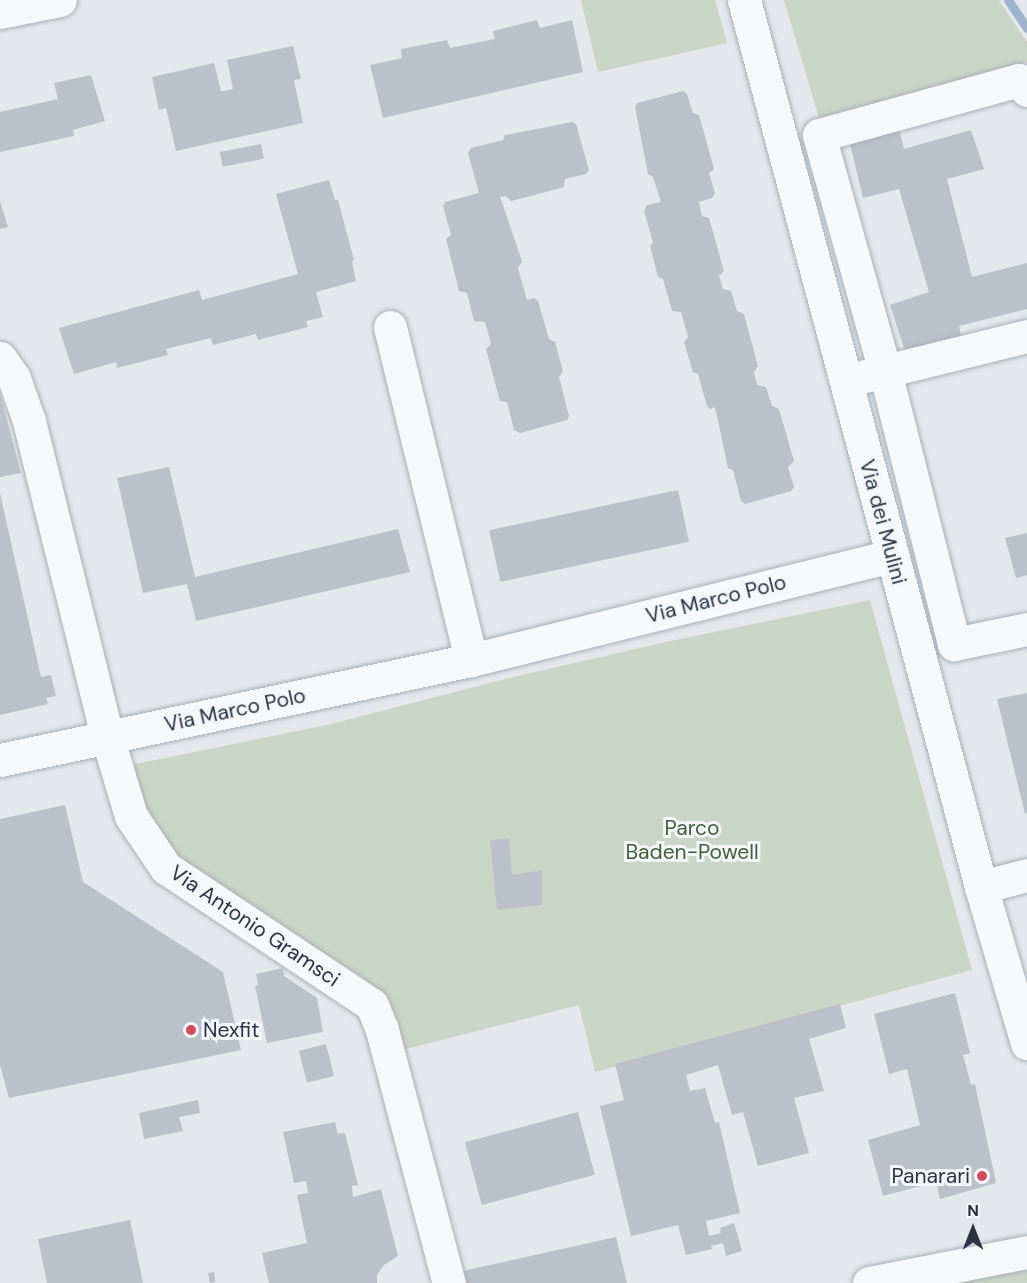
<!DOCTYPE html>
<html>
<head>
<meta charset="utf-8">
<style>
	body { margin:0 }
	#map { position:relative; width:1027px; height:1283px; overflow:hidden; background:#e4e7ec; font-family:"DM Sans",sans-serif }
	div>[style] { position:absolute }
	[style*='--x'] { left:calc(var(--x)*1px); top:calc(var(--y)*1px); width:calc(var(--w)*1px); rotate:calc(var(--a)*1deg) }
	.green>* { inset:0; background:#c9d6c5 }
	.stream>* { height:9px; margin:-4.5px; padding:0 4.5px; transform-origin:4.5px; border-radius:4.5px; background:#9fb4cc }
	.building>* { inset:0; background:#bbc0ca; transform-origin:0 0 }
	.roads { filter:drop-shadow(0 0 2px #a9aeb7) drop-shadow(0 0 2px #a9aeb7) }
	.minor>* { height:33px; margin:-16.5px; padding:0 16.5px; transform-origin:16.5px; border-radius:16.5px; background:#f7f8fa }
	.dots>* { width:16px; height:16px; translate:-50% -50%; box-sizing:border-box; border:3px solid #f4f6f9; border-radius:50% }
	span { translate:-50% -50%; white-space:nowrap; text-align:center; line-height:1.15; -webkit-text-stroke:6px #f4f6f9; paint-order:stroke }
	.street-label { font-size:21px; color:#2b3445 }
	.park-label { font-size:21px; color:#3f6138 }
	.poi-label { font-size:21px; color:#2b3445 }
	.left { translate:0 -50%; text-align:left }
	.right { translate:-100% -50%; text-align:right }
	.north { position:absolute; left:943px; top:1199px; width:60px; height:60px; -webkit-text-stroke:4px #f4f6f9; paint-order:stroke; rotate:0deg; font-size:16px; font-weight:700; line-height:24px; text-align:center; color:#2b3445 }
	.north::after { content:''; display:block; margin:auto; width:21px; height:27px; background:#2b3445; clip-path:polygon(50% 0,100% 100%,50% 72%,0 100%) }
</style>
</head>
<body>
<div id="map">
	<div class="green">
		<i style="clip-path:polygon(581px 0,715px 0,727px 43px,598px 72px)"></i>
		<i style="clip-path:polygon(784px 0,999px 0,1027px 42px,1027px 62px,822px 128px)"></i>
		<i style="clip-path:polygon(870px 600px,972px 970px,595px 1072px,579px 1005px,395px 1052px,393px 1036px,177px 859px,135px 799px,131px 765px,331px 724px,509px 678px,666px 642px)"></i>
		<i style="clip-path:polygon(1027px 1263px,1027px 1283px,932px 1283px)"></i>
	</div>
	<div class="stream">
		<i style="--x:1008;--y:0;--w:34;--a:56"></i>
	</div>
	<div class="building">
		<i style="clip-path:polygon(537px 20px,540px 28px,572px 20px,583px 72px,383px 118px,370px 65px,402px 58px,401px 49px,447px 40px,450px 48px,495px 39px,493px 31px)"></i>
		<i style="clip-path:polygon(293px 46px,301px 79px,294px 80px,303px 123px,176px 151px,166px 108px,159px 110px,152px 77px,214px 63px,221px 91px,224px 91px,233px 89px,227px 60px)"></i>
		<i style="clip-path:polygon(91px 75px,105px 121px,73px 130px,74px 136px,0 152px,0 112px,58px 99px,54px 83px)"></i>
		<i style="clip-path:polygon(683px 91px,687px 94px,693px 113px,699px 115px,714px 169px,709px 173px,715px 193px,712px 198px,699px 202px,702px 216px,709px 218px,724px 271px,719px 276px,723px 289px,731px 291px,737px 311px,744px 314px,758px 366px,754px 372px,757px 385px,766px 387px,772px 406px,779px 409px,794px 461px,788px 467px,794px 487px,791px 491px,745px 504px,741px 501px,733px 470px,728px 468px,715px 407px,710px 409px,707px 406px,698px 374px,693px 372px,684px 342px,688px 337px,681px 312px,672px 311px,663px 279px,658px 277px,650px 246px,653px 242px,644px 211px,647px 205px,661px 202px,653px 177px,648px 174px,635px 107px,637px 103px)"></i>
		<i style="clip-path:polygon(572px 122px,576px 124px,589px 170px,586px 174px,565px 179px,564px 187px,531px 196px,511px 201px,506px 196px,500px 197px,520px 255px,522px 262px,518px 268px,527px 300px,534px 298px,538px 301px,549px 339px,555px 342px,563px 371px,559px 377px,569px 416px,567px 420px,520px 433px,514px 430px,507px 402px,500px 401px,486px 349px,491px 344px,485px 322px,474px 321px,467px 293px,459px 291px,446px 239px,451px 235px,443px 206px,445px 202px,479px 193px,468px 153px,471px 148px,503px 140px,505px 135px)"></i>
		<i style="clip-path:polygon(899px 128px,904px 149px,971px 130px,984px 169px,947px 179px,972px 277px,1027px 263px,1027px 309px,959px 326px,963px 344px,908px 360px,890px 305px,929px 292px,899px 189px,863px 198px,850px 144px)"></i>
		<i style="left:261px;top:144px;width:15px;height:42px;rotate:79deg"></i>
		<i style="clip-path:polygon(329px 180px,335px 200px,338px 200px,354px 260px,352px 261px,356px 281px,316px 292px,323px 317px,306px 321px,308px 327px,258px 340px,256px 334px,213px 345px,211px 338px,166px 349px,168px 355px,117px 368px,116px 362px,74px 374px,59px 328px,199px 290px,202px 300px,298px 274px,276px 194px)"></i>
		<i style="clip-path:polygon(0 201px,8px 227px,0 229px)"></i>
		<i style="clip-path:polygon(0 394px,21px 473px,0 477px)"></i>
		<i style="clip-path:polygon(169px 467px,195px 577px,398px 529px,410px 572px,196px 621px,187px 584px,143px 593px,117px 478px)"></i>
		<i style="left:678px;top:490px;width:53px;height:193px;rotate:78deg"></i>
		<i style="clip-path:polygon(0 493px,41px 677px,51px 675px,56px 696px,46px 698px,48px 704px,0 715px)"></i>
		<i style="clip-path:polygon(1027px 533px,1027px 575px,1016px 578px,1005px 538px)"></i>
		<i style="clip-path:polygon(1027px 693px,1027px 813px,1025px 814px,997px 699px)"></i>
		<i style="clip-path:polygon(65px 805px,83px 882px,223px 972px,241px 1050px,9px 1098px,0 1065px,0 819px)"></i>
		<i style="clip-path:polygon(509px 839px,512px 875px,542px 870px,542px 905px,497px 910px,490px 840px)"></i>
		<i style="clip-path:polygon(283px 968px,284px 976px,317px 998px,323px 1032px,267px 1043px,255px 986px,258px 985px,256px 974px)"></i>
		<i style="clip-path:polygon(955px 993px,970px 1053px,963px 1055px,971px 1085px,975px 1084px,996px 1183px,940px 1199px,936px 1182px,883px 1196px,868px 1140px,920px 1125px,907px 1069px,889px 1074px,874px 1014px)"></i>
		<i style="clip-path:polygon(840px 1004px,846px 1028px,809px 1039px,824px 1091px,794px 1098px,809px 1153px,758px 1166px,743px 1112px,732px 1115px,718px 1065px,686px 1075px,690px 1091px,705px 1088px,715px 1123px,719px 1122px,740px 1213px,706px 1221px,709px 1236px,721px 1233px,720px 1228px,734px 1223px,742px 1251px,726px 1256px,723px 1243px,711px 1246px,712px 1249px,686px 1255px,678px 1225px,631px 1236px,600px 1106px,624px 1100px,615px 1064px)"></i>
		<i style="left:326px;top:1044px;width:33px;height:28px;rotate:76deg"></i>
		<i style="clip-path:polygon(198px 1100px,200px 1113px,179px 1117px,183px 1131px,144px 1139px,139px 1113px)"></i>
		<i style="left:578px;top:1112px;width:65px;height:117px;rotate:75deg"></i>
		<i style="clip-path:polygon(335px 1122px,338px 1134px,345px 1133px,358px 1185px,352px 1186px,353px 1197px,381px 1189px,398px 1256px,384px 1265px,377px 1275px,377px 1283px,269px 1283px,262px 1253px,307px 1243px,297px 1195px,308px 1193px,306px 1181px,294px 1183px,283px 1132px)"></i>
		<i style="clip-path:polygon(130px 1220px,143px 1283px,47px 1283px,38px 1239px)"></i>
		<i style="clip-path:polygon(616px 1237px,627px 1283px,466px 1283px,463px 1271px)"></i>
		<i style="clip-path:polygon(214px 1272px,215px 1282px,210px 1283px,208px 1273px)"></i>
	</div>
	<div class="roads">
		<div class="minor">
			<i style="--x:744;--y:0;--w:918;--a:75.04"></i>
			<i style="--x:981;--y:887;--w:163;--a:73.6"></i>
			<i style="--x:0;--y:12;--w:61;--a:-11.3"></i>
			<i style="--x:1027;--y:90;--w:13;--a:-129"></i>
			<i style="--x:1019;--y:80;--w:207;--a:164.6"></i>
			<i style="--x:819;--y:135;--w:245;--a:74.4"></i>
			<i style="--x:885;--y:371;--w:282;--a:75.8"></i>
			<i style="--x:954;--y:644;--w:75;--a:-11.6"></i>
			<i style="--x:390;--y:327;--w:343;--a:76.3"></i>
			<i style="--x:0;--y:358;--w:24;--a:55"></i>
			<i style="--x:14;--y:378;--w:46;--a:70.8"></i>
			<i style="--x:29;--y:421;--w:325;--a:76.1"></i>
			<i style="--x:107;--y:736;--w:84;--a:73.3"></i>
			<i style="--x:131;--y:816;--w:63;--a:56.1"></i>
			<i style="--x:166;--y:868;--w:247;--a:33.6"></i>
			<i style="--x:372;--y:1005;--w:27;--a:68"></i>
			<i style="--x:382;--y:1030;--w:262;--a:75.2"></i>
			<i style="--x:865;--y:376;--w:167;--a:-13.9"></i>
			<i style="--x:0;--y:760;--w:481;--a:-12"></i>
			<i style="--x:471;--y:660;--w:434;--a:-13.9"></i>
			<i style="--x:981;--y:887;--w:48;--a:-14.6"></i>
			<i style="--x:869;--y:1283;--w:161;--a:-11.1"></i>
		</div>
	</div>
	<div class="dots">
		<i style="left:191px;top:1030px;background:#d1495b"></i>
		<i style="left:982px;top:1176px;background:#d1495b"></i>
	</div>
	<div class="street-label">
		<span style="left:883px;top:522px;rotate:75deg">Via dei Mulini</span>
		<span style="left:716px;top:599px;rotate:-14deg">Via Marco Polo</span>
		<span style="left:235px;top:710px;rotate:-12deg">Via Marco Polo</span>
		<span style="left:255px;top:926px;rotate:34deg">Via Antonio Gramsci</span>
	</div>
	<div class="park-label">
		<span style="left:692px;top:840px">Parco<br>Baden-Powell</span>
	</div>
	<div class="poi-label">
		<span class="left" style="left:203px;top:1030px">Nexfit</span>
		<span class="right" style="left:970px;top:1176px">Panarari</span>
	</div>
	<div class="north">N</div>
</div>
</body>
</html>
